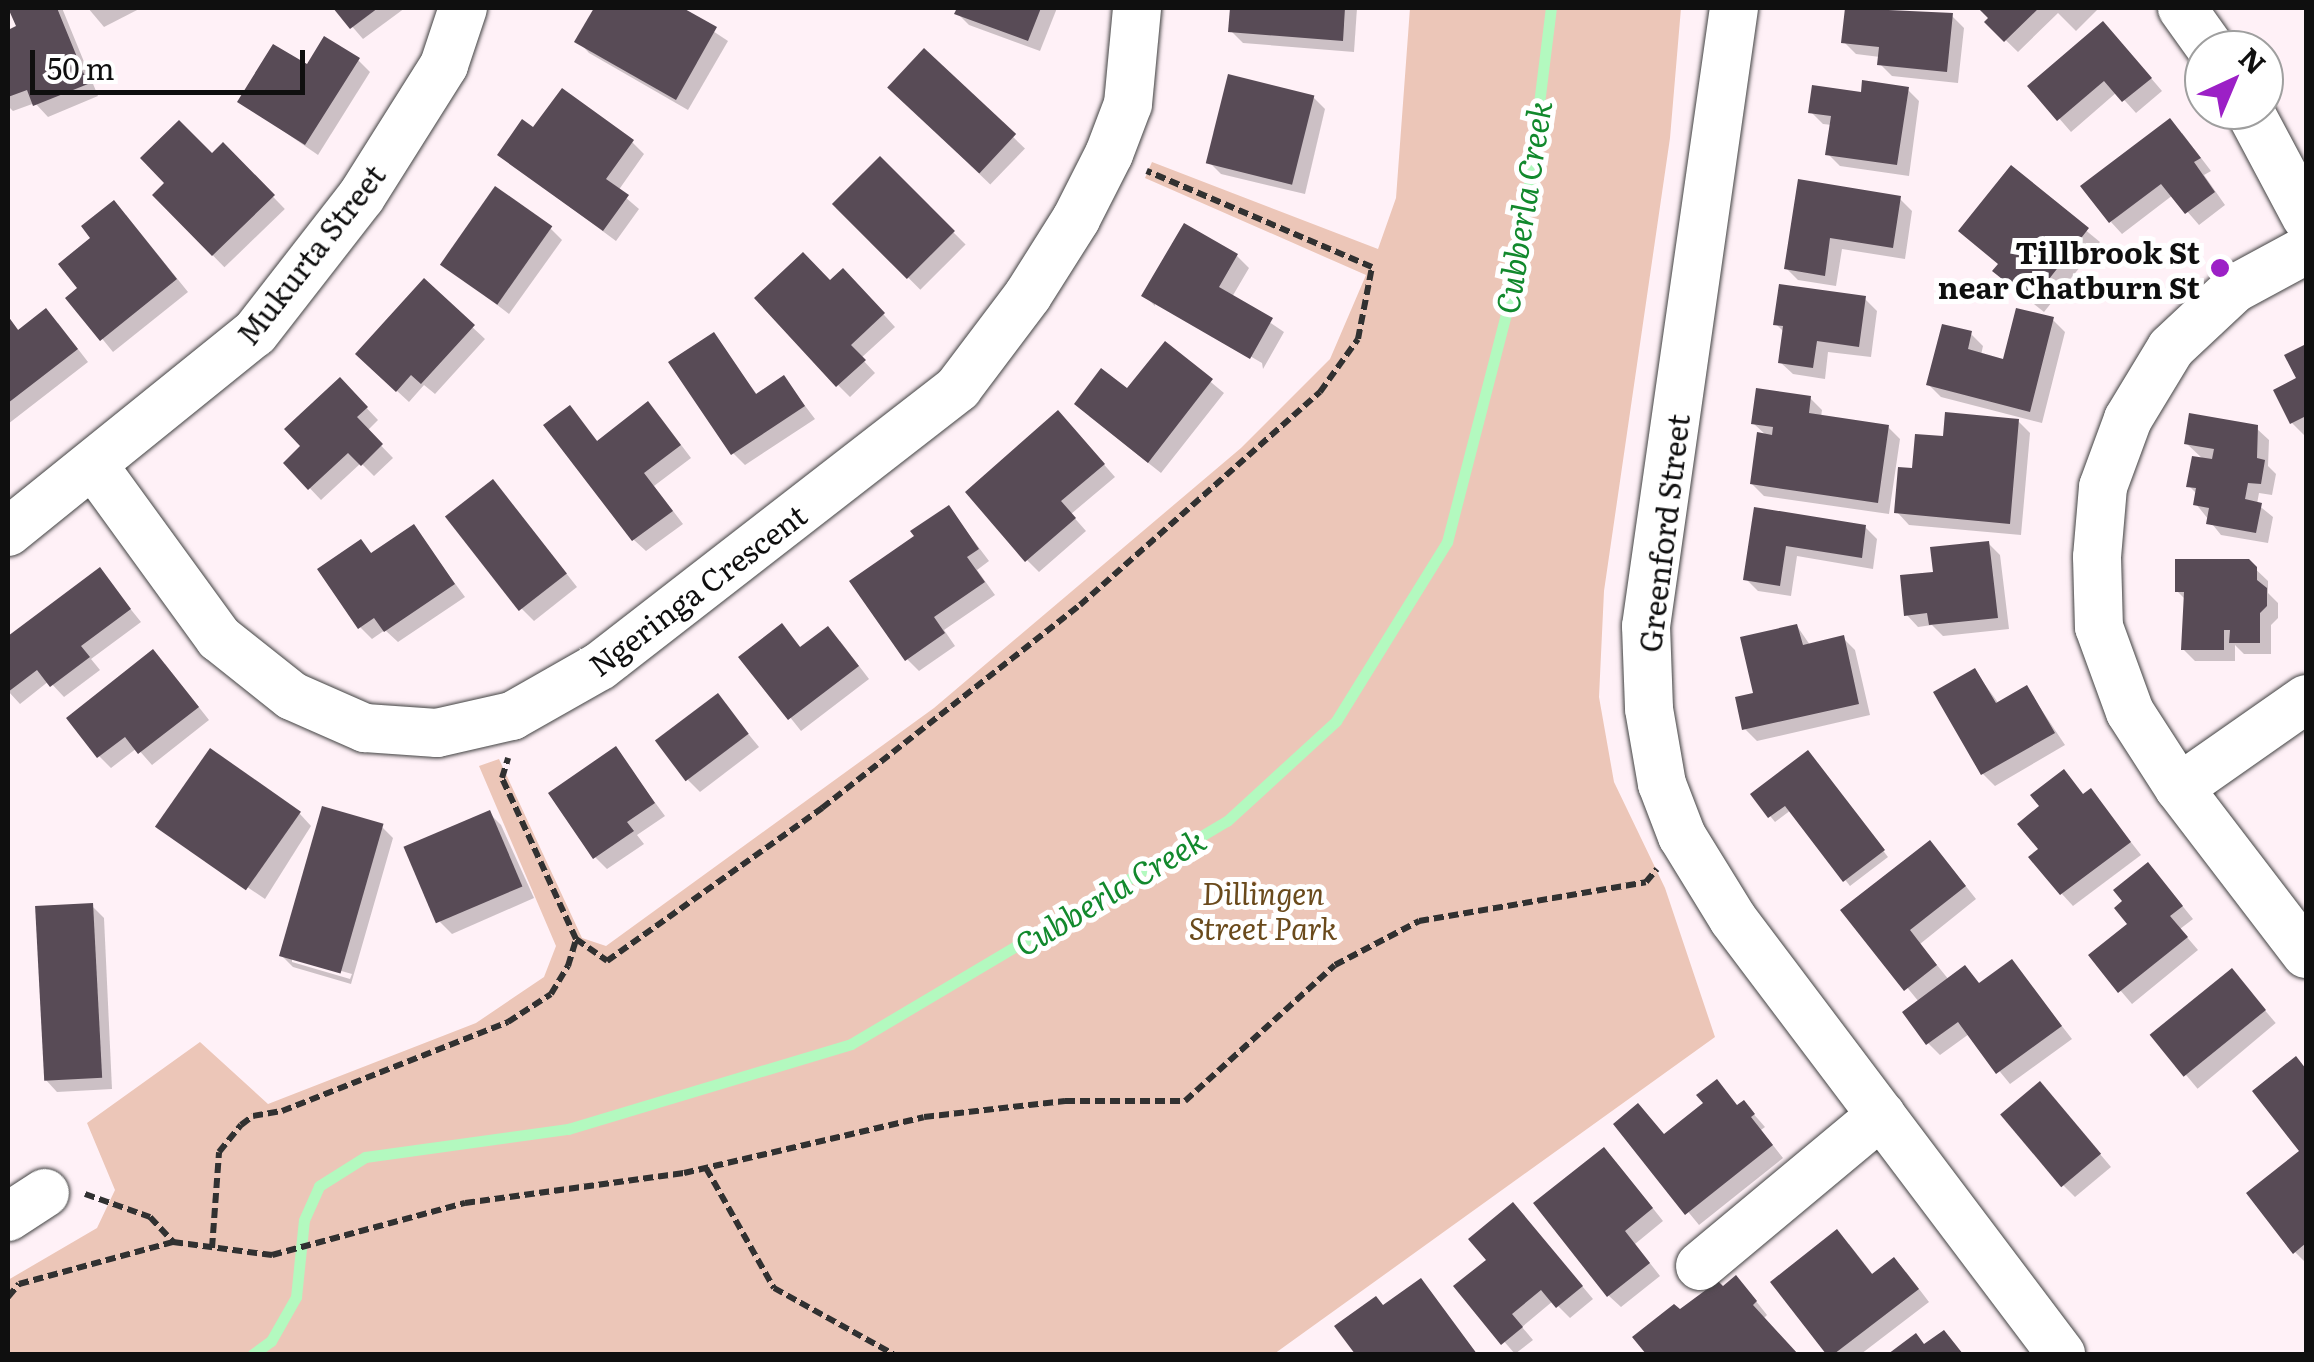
<!DOCTYPE html>
<html>
<head>
<meta charset="utf-8">
<style>
	body { margin:0 }
	#map { position:relative; width:2314px; height:1362px; overflow:hidden; background:#fff1f7; font-family:Literata,serif }
	div>[style] { position:absolute }
	[style*='--x'] { left:calc(var(--x)*1px); top:calc(var(--y)*1px); width:calc(var(--w)*1px); rotate:calc(var(--a)*1deg) }
	.green>* { inset:0; background:#ecc6b8 }
	.shadow>* { inset:0; background:#0003; transform-origin:0 0 }
	.stream>* { height:11px; margin:-5.5px; padding:0 5.5px; transform-origin:5.5px; border-radius:5.5px; background:#b3f9bf }
	.building>* { inset:0; background:#584b56; transform-origin:0 0 }
	.path>* { height:6px; margin-top:-3px; transform-origin:0; background:repeating-linear-gradient(90deg,#313131 0 10px,transparent 0 15px) }
	.roads { filter:drop-shadow(0 0 2px #424242) drop-shadow(0 0 2px #424242) }
	.minor>* { height:48px; margin:-24px; padding:0 24px; transform-origin:24px; border-radius:24px; background:#fff }
	.dots>* { width:28px; height:28px; translate:-50% -50%; box-sizing:border-box; border:5px solid #fff; border-radius:50% }
	span { translate:-50% -50%; white-space:nowrap; text-align:center; line-height:1.15; -webkit-text-stroke:10px #fff; paint-order:stroke }
	.poi-label { font-size:30px; color:#0f0f0f; font-weight:700 }
	.right { translate:-100% -50%; text-align:right }
	.street-label { font-size:30px; color:#0f0f0f }
	.park-label { font-size:30px; color:#6a4a1c; font-style:italic }
	.water-label { font-size:32px; color:#12892d; font-style:italic }
	.frame { position:absolute; inset:0; border:10px solid #0f0f0f; pointer-events:none }
	.north { position:absolute; left:2184px; top:30px; width:100px; height:100px; box-sizing:border-box; background:#fff; border:2px solid #9f9f9f; border-radius:50%; rotate:44deg; font-size:28px; font-weight:700; line-height:40px; text-align:center; color:#0f0f0f }
	.north::after { content:''; display:block; margin:auto; width:35px; height:45px; background:#9c20c6; clip-path:polygon(50% 0,100% 100%,50% 72%,0 100%) }
	.scale { position:absolute; left:30px; top:50px; width:275px; height:45px; box-sizing:border-box; border:5px solid #0f0f0f; border-top:0; padding-left:12px; font-size:30px; line-height:35px; white-space:nowrap; color:#0f0f0f; -webkit-text-stroke:8px #fff; paint-order:stroke }
</style>
</head>
<body>
<div id="map">
	<div class="green">
		<i style="clip-path:polygon(1410px 8px,1681px 8px,1670px 138px,1604px 591px,1599px 697px,1614px 782px,1665px 888px,1715px 1037px,1274px 1354px,8px 1354px,8px 1280px,97px 1228px,115px 1190px,87px 1123px,200px 1042px,268px 1104px,476px 1023px,544px 977px,556px 946px,479px 766px,499px 759px,582px 938px,606px 946px,934px 708px,1241px 448px,1330px 359px,1366px 275px,1145px 178px,1152px 162px,1378px 249px,1396px 198px)"></i>
	</div>
	<div class="shadow">
		<i style="clip-path:polygon(10px 8px,62px 8px,98px 96px,48px 117px,35px 103px,13px 111px,8px 106px,8px 33px,19px 28px)"></i>
		<i style="clip-path:polygon(88px 8px,141px 8px,104px 27px)"></i>
		<i style="clip-path:polygon(336px 8px,405px 8px,363px 39px)"></i>
		<i style="clip-path:polygon(597px 8px,678px 8px,728px 41px,688px 110px,589px 53px,578px 41px)"></i>
		<i style="clip-path:polygon(959px 8px,1057px 8px,1040px 51px,969px 25px,957px 13px)"></i>
		<i style="clip-path:polygon(1232px 8px,1357px 8px,1354px 52px,1243px 43px,1231px 31px)"></i>
		<i style="clip-path:polygon(1847px 8px,1952px 16px,1964px 28px,1958px 83px,1892px 76px,1880px 64px,1880px 57px,1856px 54px,1844px 42px)"></i>
		<i style="clip-path:polygon(1981px 8px,2099px 8px,2076px 31px,2058px 13px,2018px 52px,1987px 22px,1992px 18px)"></i>
		<i style="clip-path:polygon(2115px 36px,2162px 91px,2136px 113px,2117px 92px,2071px 132px,2031px 86px)"></i>
		<i style="left:925px;top:52px;width:139px;height:50px;rotate:44deg"></i>
		<i style="clip-path:polygon(358px 60px,370px 72px,318px 155px,240px 101px,307px 68px)"></i>
		<i style="clip-path:polygon(1907px 89px,1919px 101px,1909px 176px,1840px 166px,1828px 154px,1832px 125px,1823px 124px,1811px 112px)"></i>
		<i style="clip-path:polygon(1313px 97px,1325px 109px,1305px 194px,1221px 174px,1209px 162px)"></i>
		<i style="clip-path:polygon(534px 131px,632px 142px,644px 154px,618px 191px,639px 209px,616px 241px,500px 155px)"></i>
		<i style="clip-path:polygon(2182px 133px,2211px 171px,2204px 175px,2225px 205px,2199px 225px,2173px 195px,2122px 234px,2111px 222px)"></i>
		<i style="left:223px;top:145px;width:89px;height:84px;rotate:46deg"></i>
		<i style="left:880px;top:159px;width:121px;height:64px;rotate:45deg"></i>
		<i style="clip-path:polygon(2011px 169px,2100px 242px,2044px 312px,2007px 283px,2000px 265px)"></i>
		<i style="clip-path:polygon(1800px 182px,1900px 199px,1912px 211px,1905px 259px,1842px 249px,1836px 286px,1798px 280px,1786px 268px)"></i>
		<i style="clip-path:polygon(126px 215px,188px 292px,113px 352px,69px 298px,80px 288px)"></i>
		<i style="clip-path:polygon(550px 228px,562px 240px,509px 314px,444px 264px)"></i>
		<i style="clip-path:polygon(1237px 256px,1249px 268px,1232px 297px,1284px 332px,1263px 369px,1262px 363px,1155px 301px,1155px 306px,1145px 296px)"></i>
		<i style="clip-path:polygon(424px 282px,485px 339px,435px 394px,424px 385px,409px 402px,370px 366px)"></i>
		<i style="clip-path:polygon(830px 283px,855px 283px,895px 327px,861px 358px,875px 373px,850px 397px,838px 385px)"></i>
		<i style="clip-path:polygon(1865px 299px,1877px 311px,1871px 357px,1828px 352px,1825px 379px,1793px 374px,1780px 362px,1784px 332px,1776px 324px)"></i>
		<i style="clip-path:polygon(8px 317px,20px 332px,58px 323px,88px 362px,8px 424px)"></i>
		<i style="clip-path:polygon(2053px 320px,2065px 332px,2042px 423px,1941px 397px,1929px 385px,1971px 334px,1983px 346px,1981px 355px,2005px 362px)"></i>
		<i style="clip-path:polygon(713px 335px,758px 396px,784px 378px,815px 419px,745px 465px,733px 453px)"></i>
		<i style="clip-path:polygon(1165px 344px,1224px 393px,1161px 473px,1089px 416px,1128px 392px)"></i>
		<i style="clip-path:polygon(2306px 347px,2306px 434px,2304px 435px,2292px 423px,2299px 379px,2288px 356px)"></i>
		<i style="clip-path:polygon(340px 380px,378px 420px,367px 431px,393px 458px,374px 476px,361px 463px,321px 500px,286px 463px,304px 447px)"></i>
		<i style="clip-path:polygon(1810px 398px,1822px 410px,1821px 417px,1888px 427px,1900px 439px,1889px 514px,1764px 496px,1752px 484px,1767px 436px,1753px 423px)"></i>
		<i style="clip-path:polygon(570px 408px,598px 442px,660px 417px,691px 458px,654px 486px,683px 524px,646px 551px,634px 540px)"></i>
		<i style="clip-path:polygon(2018px 421px,2030px 433px,2021px 535px,1909px 525px,1897px 512px,1914px 471px,1945px 439px)"></i>
		<i style="clip-path:polygon(1070px 426px,1115px 477px,1071px 514px,1086px 531px,1039px 572px,1027px 560px)"></i>
		<i style="clip-path:polygon(2256px 428px,2269px 440px,2268px 466px,2276px 474px,2272px 495px,2259px 493px,2257px 504px,2273px 517px,2268px 543px,2221px 535px,2196px 504px,2197px 494px,2189px 486px,2204px 460px,2186px 443px)"></i>
		<i style="clip-path:polygon(504px 494px,577px 587px,534px 621px,522px 609px)"></i>
		<i style="clip-path:polygon(949px 508px,989px 561px,977px 570px,995px 595px,944px 630px,955px 646px,919px 671px,907px 659px,917px 537px)"></i>
		<i style="clip-path:polygon(1756px 510px,1865px 527px,1877px 539px,1873px 569px,1797px 556px,1791px 596px,1758px 591px,1746px 579px)"></i>
		<i style="clip-path:polygon(414px 528px,465px 597px,398px 642px,385px 630px,372px 639px,360px 627px,361px 542px,373px 555px)"></i>
		<i style="clip-path:polygon(1988px 543px,2000px 555px,2009px 629px,1943px 636px,1932px 625px,1918px 627px,1906px 614px,1935px 574px)"></i>
		<i style="clip-path:polygon(2248px 562px,2268px 581px,2268px 593px,2278px 603px,2278px 618px,2271px 625px,2271px 654px,2244px 654px,2235px 645px,2235px 661px,2195px 661px,2183px 649px,2186px 600px,2177px 591px)"></i>
		<i style="clip-path:polygon(99px 570px,141px 622px,91px 659px,100px 670px,64px 697px,49px 681px,20px 704px,8px 691px,8px 639px)"></i>
		<i style="clip-path:polygon(782px 626px,802px 649px,840px 641px,869px 679px,801px 731px,742px 657px)"></i>
		<i style="clip-path:polygon(1797px 626px,1810px 645px,1843px 638px,1855px 650px,1870px 715px,1757px 741px,1745px 729px,1756px 695px)"></i>
		<i style="clip-path:polygon(165px 664px,209px 720px,152px 765px,137px 748px,111px 768px,99px 756px)"></i>
		<i style="clip-path:polygon(1975px 671px,1999px 704px,2027px 688px,2065px 745px,1995px 786px,1983px 774px)"></i>
		<i style="clip-path:polygon(718px 697px,759px 747px,700px 792px,688px 780px)"></i>
		<i style="clip-path:polygon(616px 750px,665px 816px,637px 835px,644px 844px,607px 869px,595px 857px)"></i>
		<i style="clip-path:polygon(1813px 759px,1888px 857px,1850px 886px,1791px 810px,1775px 822px,1753px 795px)"></i>
		<i style="clip-path:polygon(2091px 791px,2141px 855px,2073px 906px,2062px 894px,2084px 796px)"></i>
		<i style="clip-path:polygon(489px 813px,501px 825px,534px 898px,452px 934px,440px 922px)"></i>
		<i style="clip-path:polygon(300px 814px,311px 826px,265px 899px,162px 829px)"></i>
		<i style="clip-path:polygon(evenodd,381px 826px,393px 838px,351px 984px,293px 967px,281px 955px,381px 826px,292px 957px,352px 974px,350px 979px,292px 962px,292px 957px)"></i>
		<i style="clip-path:polygon(1941px 855px,1976px 899px,1920px 944px,1949px 980px,1980px 985px,2012px 962px,2072px 1039px,2010px 1084px,1969px 1034px,1940px 1055px,1928px 1043px,1905px 1013px,1919px 1002px,1844px 910px)"></i>
		<i style="clip-path:polygon(2159px 877px,2193px 919px,2180px 929px,2198px 950px,2132px 1004px,2091px 956px,2130px 924px)"></i>
		<i style="clip-path:polygon(92px 906px,104px 918px,112px 1089px,57px 1092px,45px 1079px)"></i>
		<i style="left:2232px;top:971px;width:68px;height:102px;rotate:50deg"></i>
		<i style="clip-path:polygon(2296px 1059px,2306px 1070px,2306px 1263px,2295px 1252px,2303px 1151px)"></i>
		<i style="clip-path:polygon(2051px 1096px,2111px 1167px,2075px 1197px,2063px 1185px)"></i>
		<i style="clip-path:polygon(1706px 1103px,1739px 1107px,1744px 1103px,1765px 1127px,1761px 1130px,1783px 1158px,1699px 1225px,1616px 1124px,1665px 1136px)"></i>
		<i style="clip-path:polygon(1616px 1162px,1663px 1221px,1635px 1244px,1660px 1276px,1621px 1307px,1609px 1296px)"></i>
		<i style="clip-path:polygon(1525px 1218px,1593px 1299px,1570px 1318px,1553px 1301px,1522px 1327px,1533px 1340px,1515px 1354px,1457px 1287px,1489px 1260px)"></i>
		<i style="clip-path:polygon(1849px 1244px,1874px 1276px,1906px 1272px,1929px 1302px,1861px 1354px,1829px 1354px,1773px 1283px)"></i>
		<i style="clip-path:polygon(1421px 1281px,1477px 1354px,1358px 1354px,1338px 1327px,1384px 1307px)"></i>
		<i style="clip-path:polygon(1722px 1289px,1748px 1291px,1767px 1315px,1763px 1319px,1795px 1354px,1649px 1354px,1636px 1337px)"></i>
	</div>
	<div class="stream">
		<i style="--x:253;--y:1354;--w:22;--a:-36"></i>
		<i style="--x:271;--y:1341;--w:51;--a:-60.4"></i>
		<i style="--x:296;--y:1297;--w:77;--a:-84.1"></i>
		<i style="--x:304;--y:1220;--w:37;--a:-66"></i>
		<i style="--x:319;--y:1186;--w:54;--a:-32.2"></i>
		<i style="--x:365;--y:1157;--w:205;--a:-7.9"></i>
		<i style="--x:568;--y:1129;--w:295;--a:-16.7"></i>
		<i style="--x:851;--y:1044;--w:437;--a:-30.7"></i>
		<i style="--x:1227;--y:821;--w:148;--a:-42.5"></i>
		<i style="--x:1336;--y:721;--w:211;--a:-58.2"></i>
		<i style="--x:1447;--y:542;--w:287;--a:-75.5"></i>
		<i style="--x:1519;--y:264;--w:258;--a:-82.9"></i>
	</div>
	<div class="building">
		<i style="clip-path:polygon(8px 8px,57px 8px,88px 84px,33px 106px,27px 90px,8px 97px,8px 30px,16px 26px)"></i>
		<i style="clip-path:polygon(333px 8px,378px 8px,350px 29px)"></i>
		<i style="clip-path:polygon(594px 8px,683px 8px,717px 27px,676px 100px,574px 42px)"></i>
		<i style="clip-path:polygon(957px 8px,1041px 8px,1028px 41px,954px 14px)"></i>
		<i style="clip-path:polygon(1230px 8px,1345px 8px,1343px 41px,1228px 32px)"></i>
		<i style="clip-path:polygon(1845px 8px,1953px 13px,1947px 72px,1877px 65px,1879px 47px,1841px 43px)"></i>
		<i style="clip-path:polygon(1978px 8px,2039px 8px,2004px 42px,1984px 22px,1988px 18px)"></i>
		<i style="clip-path:polygon(2103px 21px,2152px 78px,2122px 102px,2104px 81px,2057px 121px,2027px 86px)"></i>
		<i style="clip-path:polygon(324px 36px,360px 58px,305px 145px,237px 102px,273px 44px,307px 64px)"></i>
		<i style="left:924px;top:48px;width:126px;height:54px;rotate:43deg"></i>
		<i style="left:1228px;top:74px;width:89px;height:92px;rotate:14deg"></i>
		<i style="clip-path:polygon(1862px 80px,1909px 87px,1897px 165px,1825px 155px,1831px 116px,1808px 113px,1812px 85px,1861px 92px)"></i>
		<i style="clip-path:polygon(562px 88px,634px 140px,606px 179px,629px 195px,603px 231px,497px 155px,522px 119px,533px 127px)"></i>
		<i style="clip-path:polygon(2170px 118px,2201px 158px,2194px 162px,2215px 192px,2185px 214px,2161px 184px,2109px 223px,2080px 186px)"></i>
		<i style="clip-path:polygon(179px 120px,212px 153px,223px 142px,275px 195px,212px 256px,152px 195px,164px 183px,140px 158px)"></i>
		<i style="left:880px;top:156px;width:106px;height:68px;rotate:45deg"></i>
		<i style="clip-path:polygon(2011px 165px,2089px 228px,2031px 302px,1992px 271px,1998px 264px,1958px 231px)"></i>
		<i style="clip-path:polygon(1798px 179px,1901px 196px,1893px 248px,1830px 238px,1825px 276px,1784px 269px)"></i>
		<i style="left:495px;top:186px;width:70px;height:96px;rotate:35deg"></i>
		<i style="clip-path:polygon(114px 200px,177px 279px,100px 341px,65px 298px,77px 288px,58px 264px,90px 238px,81px 226px)"></i>
		<i style="clip-path:polygon(1184px 223px,1238px 254px,1219px 287px,1273px 318px,1250px 359px,1141px 296px)"></i>
		<i style="clip-path:polygon(803px 252px,830px 280px,843px 268px,885px 313px,851px 345px,866px 360px,836px 387px,754px 298px)"></i>
		<i style="clip-path:polygon(424px 278px,475px 325px,421px 384px,411px 375px,396px 392px,355px 354px)"></i>
		<i style="clip-path:polygon(1779px 284px,1866px 296px,1859px 347px,1817px 341px,1813px 368px,1778px 363px,1783px 326px,1773px 325px)"></i>
		<i style="clip-path:polygon(46px 308px,78px 349px,8px 403px,8px 316px,18px 330px)"></i>
		<i style="clip-path:polygon(2016px 308px,2054px 317px,2030px 412px,1926px 385px,1942px 324px,1972px 331px,1968px 349px,2003px 359px)"></i>
		<i style="clip-path:polygon(714px 332px,756px 394px,784px 375px,805px 406px,731px 455px,668px 362px)"></i>
		<i style="clip-path:polygon(1165px 341px,1213px 379px,1148px 463px,1074px 404px,1101px 368px,1127px 388px)"></i>
		<i style="clip-path:polygon(2306px 344px,2306px 416px,2290px 424px,2273px 390px,2296px 378px,2284px 355px)"></i>
		<i style="clip-path:polygon(340px 377px,368px 407px,357px 417px,383px 444px,361px 466px,348px 453px,308px 490px,283px 463px,300px 446px,284px 429px)"></i>
		<i style="clip-path:polygon(1756px 388px,1811px 396px,1809px 413px,1889px 425px,1878px 503px,1750px 484px,1757px 432px,1772px 435px,1773px 427px,1751px 424px)"></i>
		<i style="clip-path:polygon(648px 401px,681px 445px,644px 473px,673px 511px,632px 541px,543px 425px,570px 405px,597px 441px)"></i>
		<i style="clip-path:polygon(1058px 410px,1105px 464px,1061px 501px,1076px 518px,1025px 562px,965px 492px)"></i>
		<i style="clip-path:polygon(1945px 412px,2019px 419px,2010px 524px,1894px 513px,1898px 467px,1912px 468px,1915px 434px,1943px 436px)"></i>
		<i style="clip-path:polygon(2189px 413px,2258px 425px,2257px 458px,2265px 460px,2261px 484px,2248px 483px,2245px 499px,2262px 503px,2256px 533px,2206px 524px,2209px 508px,2193px 505px,2196px 488px,2186px 487px,2192px 456px,2212px 459px,2214px 449px,2184px 444px)"></i>
		<i style="left:493px;top:479px;width:120px;height:61px;rotate:52deg"></i>
		<i style="clip-path:polygon(949px 505px,979px 549px,967px 557px,985px 582px,934px 617px,945px 633px,905px 661px,849px 581px,914px 536px,910px 531px)"></i>
		<i style="clip-path:polygon(1754px 507px,1866px 525px,1862px 558px,1786px 546px,1780px 586px,1743px 580px)"></i>
		<i style="clip-path:polygon(414px 524px,455px 584px,384px 632px,374px 618px,358px 629px,317px 569px,361px 539px,371px 553px)"></i>
		<i style="clip-path:polygon(1989px 541px,1998px 618px,1929px 625px,1927px 613px,1904px 616px,1900px 575px,1933px 572px,1930px 547px)"></i>
		<i style="clip-path:polygon(2175px 559px,2249px 559px,2257px 567px,2257px 580px,2267px 588px,2267px 606px,2260px 613px,2260px 643px,2229px 643px,2230px 630px,2224px 630px,2224px 650px,2181px 650px,2184px 592px,2175px 592px)"></i>
		<i style="clip-path:polygon(100px 567px,131px 609px,81px 646px,90px 657px,50px 687px,37px 670px,8px 692px,8px 636px)"></i>
		<i style="clip-path:polygon(782px 623px,800px 647px,828px 626px,859px 666px,788px 720px,738px 657px)"></i>
		<i style="clip-path:polygon(1797px 624px,1803px 645px,1844px 635px,1859px 704px,1742px 730px,1735px 697px,1753px 693px,1740px 637px)"></i>
		<i style="clip-path:polygon(153px 649px,199px 707px,138px 754px,125px 737px,97px 758px,66px 718px)"></i>
		<i style="clip-path:polygon(1975px 668px,1996px 703px,2027px 685px,2055px 733px,1981px 775px,1933px 692px)"></i>
		<i style="left:718px;top:693px;width:51px;height:79px;rotate:53deg"></i>
		<i style="clip-path:polygon(616px 746px,655px 803px,627px 822px,634px 831px,593px 859px,548px 793px)"></i>
		<i style="left:210px;top:748px;width:111px;height:96px;rotate:35deg"></i>
		<i style="clip-path:polygon(1808px 750px,1885px 850px,1843px 882px,1785px 806px,1768px 818px,1750px 794px)"></i>
		<i style="clip-path:polygon(2064px 769px,2083px 794px,2091px 788px,2131px 842px,2060px 895px,2028px 857px,2038px 849px,2017px 824px,2039px 806px,2030px 795px)"></i>
		<i style="left:322px;top:806px;width:64px;height:156px;rotate:16deg"></i>
		<i style="left:490px;top:810px;width:83px;height:94px;rotate:67deg"></i>
		<i style="clip-path:polygon(1930px 840px,1966px 886px,1910px 930px,1937px 965px,1904px 991px,1840px 910px)"></i>
		<i style="clip-path:polygon(2148px 862px,2183px 906px,2170px 916px,2188px 937px,2118px 993px,2088px 955px,2127px 924px,2114px 908px,2122px 901px,2113px 890px)"></i>
		<i style="left:93px;top:903px;width:175px;height:58px;rotate:87deg"></i>
		<i style="clip-path:polygon(2012px 959px,2062px 1026px,1996px 1074px,1958px 1022px,1926px 1045px,1902px 1012px,1965px 965px,1979px 983px)"></i>
		<i style="left:2232px;top:968px;width:54px;height:106px;rotate:51deg"></i>
		<i style="clip-path:polygon(2296px 1056px,2306px 1069px,2306px 1243px,2293px 1254px,2246px 1193px,2299px 1151px,2252px 1091px)"></i>
		<i style="clip-path:polygon(1717px 1079px,1737px 1105px,1744px 1100px,1755px 1114px,1751px 1117px,1773px 1145px,1685px 1215px,1613px 1124px,1638px 1103px,1664px 1134px,1703px 1103px,1696px 1095px)"></i>
		<i style="left:2040px;top:1081px;width:95px;height:52px;rotate:50deg"></i>
		<i style="clip-path:polygon(1604px 1147px,1653px 1208px,1625px 1231px,1650px 1263px,1607px 1297px,1533px 1203px)"></i>
		<i style="clip-path:polygon(1513px 1202px,1583px 1286px,1556px 1308px,1541px 1290px,1512px 1314px,1523px 1327px,1501px 1345px,1453px 1286px,1486px 1260px,1468px 1239px)"></i>
		<i style="clip-path:polygon(1837px 1229px,1872px 1274px,1894px 1257px,1919px 1289px,1834px 1354px,1826px 1354px,1770px 1282px)"></i>
		<i style="clip-path:polygon(1736px 1275px,1757px 1301px,1753px 1305px,1798px 1354px,1646px 1354px,1632px 1337px,1674px 1304px,1680px 1309px,1718px 1281px,1723px 1286px)"></i>
		<i style="clip-path:polygon(1421px 1278px,1477px 1354px,1355px 1354px,1334px 1326px,1376px 1296px,1383px 1305px)"></i>
		<i style="clip-path:polygon(1944px 1330px,1963px 1354px,1888px 1354px,1916px 1333px,1924px 1344px)"></i>
	</div>
	<div class="path">
		<i style="--x:576;--y:939;--w:38;--a:35"></i>
		<i style="--x:607;--y:961;--w:264;--a:-35.4"></i>
		<i style="--x:822;--y:808;--w:328;--a:-38.2"></i>
		<i style="--x:1080;--y:605;--w:321;--a:-41.6"></i>
		<i style="--x:1320;--y:392;--w:65;--a:-54.4"></i>
		<i style="--x:1358;--y:339;--w:73;--a:-79"></i>
		<i style="--x:1372;--y:267;--w:245;--a:-156.9"></i>
		<i style="--x:706;--y:1168;--w:138;--a:60.5"></i>
		<i style="--x:774;--y:1288;--w:136;--a:29"></i>
		<i style="--x:85;--y:1194;--w:69;--a:19.5"></i>
		<i style="--x:150;--y:1217;--w:34;--a:47"></i>
		<i style="--x:173;--y:1242;--w:100;--a:7.5"></i>
		<i style="--x:272;--y:1255;--w:200;--a:-15.1"></i>
		<i style="--x:465;--y:1203;--w:221;--a:-7.8"></i>
		<i style="--x:684;--y:1173;--w:246;--a:-13.1"></i>
		<i style="--x:924;--y:1117;--w:142;--a:-6.5"></i>
		<i style="--x:1065;--y:1101;--w:120;--a:0"></i>
		<i style="--x:1185;--y:1101;--w:202;--a:-42.2"></i>
		<i style="--x:1335;--y:965;--w:95;--a:-27.6"></i>
		<i style="--x:1419;--y:921;--w:230;--a:-9.7"></i>
		<i style="--x:1646;--y:882;--w:17;--a:-50"></i>
		<i style="--x:212;--y:1248;--w:96;--a:-85.8"></i>
		<i style="--x:219;--y:1152;--w:35;--a:-51"></i>
		<i style="--x:241;--y:1125;--w:15;--a:-37"></i>
		<i style="--x:253;--y:1116;--w:29;--a:-10"></i>
		<i style="--x:282;--y:1111;--w:243;--a:-21.5"></i>
		<i style="--x:508;--y:1022;--w:51;--a:-33.1"></i>
		<i style="--x:551;--y:994;--w:33;--a:-59"></i>
		<i style="--x:568;--y:966;--w:28;--a:-73"></i>
		<i style="--x:576;--y:939;--w:177;--a:-114.7"></i>
		<i style="--x:502;--y:778;--w:21;--a:-73"></i>
		<i style="--x:8;--y:1297;--w:17;--a:-50"></i>
		<i style="--x:19;--y:1284;--w:160;--a:-15.3"></i>
	</div>
	<div class="roads">
		<div class="minor">
			<i style="--x:1734;--y:8;--w:624;--a:98.1"></i>
			<i style="--x:1646;--y:626;--w:83;--a:87.9"></i>
			<i style="--x:1649;--y:709;--w:76;--a:80.2"></i>
			<i style="--x:1662;--y:784;--w:56;--a:69"></i>
			<i style="--x:1682;--y:836;--w:97;--a:58.4"></i>
			<i style="--x:1733;--y:919;--w:545;--a:52.98"></i>
			<i style="--x:2182;--y:8;--w:52;--a:54.5"></i>
			<i style="--x:2249;--y:110;--w:121;--a:62"></i>
			<i style="--x:2306;--y:250;--w:82;--a:151.6"></i>
			<i style="--x:2234;--y:289;--w:86;--a:136.9"></i>
			<i style="--x:2171;--y:348;--w:83;--a:121.2"></i>
			<i style="--x:2128;--y:419;--w:72;--a:110.2"></i>
			<i style="--x:2103;--y:487;--w:70;--a:94.9"></i>
			<i style="--x:2097;--y:557;--w:70;--a:88.4"></i>
			<i style="--x:2099;--y:627;--w:90;--a:70"></i>
			<i style="--x:2130;--y:712;--w:90;--a:57.2"></i>
			<i style="--x:2179;--y:788;--w:209;--a:52.6"></i>
			<i style="--x:94;--y:466;--w:213;--a:54"></i>
			<i style="--x:219;--y:638;--w:93;--a:38.5"></i>
			<i style="--x:292;--y:696;--w:80;--a:23.7"></i>
			<i style="--x:365;--y:728;--w:72;--a:4"></i>
			<i style="--x:437;--y:733;--w:77;--a:-12.8"></i>
			<i style="--x:512;--y:716;--w:101;--a:-29.6"></i>
			<i style="--x:600;--y:666;--w:453;--a:-37.8"></i>
			<i style="--x:958;--y:388;--w:116;--a:-53"></i>
			<i style="--x:1028;--y:295;--w:90;--a:-57.7"></i>
			<i style="--x:1076;--y:219;--w:73;--a:-63.1"></i>
			<i style="--x:1109;--y:154;--w:53;--a:-69.2"></i>
			<i style="--x:1128;--y:104;--w:96;--a:-84.6"></i>
			<i style="--x:8;--y:532;--w:317;--a:-38.9"></i>
			<i style="--x:255;--y:333;--w:172;--a:-52.1"></i>
			<i style="--x:361;--y:197;--w:156;--a:-57.8"></i>
			<i style="--x:444;--y:65;--w:60;--a:-71.6"></i>
			<i style="--x:2179;--y:788;--w:155;--a:-35"></i>
			<i style="--x:8;--y:1217;--w:44;--a:-33"></i>
			<i style="--x:1700;--y:1266;--w:236;--a:-39.8"></i>
		</div>
	</div>
	<div class="dots">
		<i style="left:2220px;top:268px;background:#9c20c6"></i>
	</div>
	<div class="poi-label">
		<span class="right" style="left:2200px;top:268px">Tillbrook St<br>near Chatburn St</span>
	</div>
	<div class="street-label">
		<span style="left:310px;top:254px;rotate:-52deg">Mukurta Street</span>
		<span style="left:1663px;top:533px;rotate:-83deg">Greenford Street</span>
		<span style="left:697px;top:589px;rotate:-37deg">Ngeringa Crescent</span>
	</div>
	<div class="park-label">
		<span style="left:1263px;top:909px">Dillingen<br>Street Park</span>
	</div>
	<div class="water-label">
		<span style="left:1522px;top:207px;rotate:-81deg">Cubberla Creek</span>
		<span style="left:1109px;top:891px;rotate:-31deg">Cubberla Creek</span>
	</div>
	<div class="frame"></div>
	<div class="north">N</div>
	<div class="scale">50 m</div>
</div>
</body>
</html>
